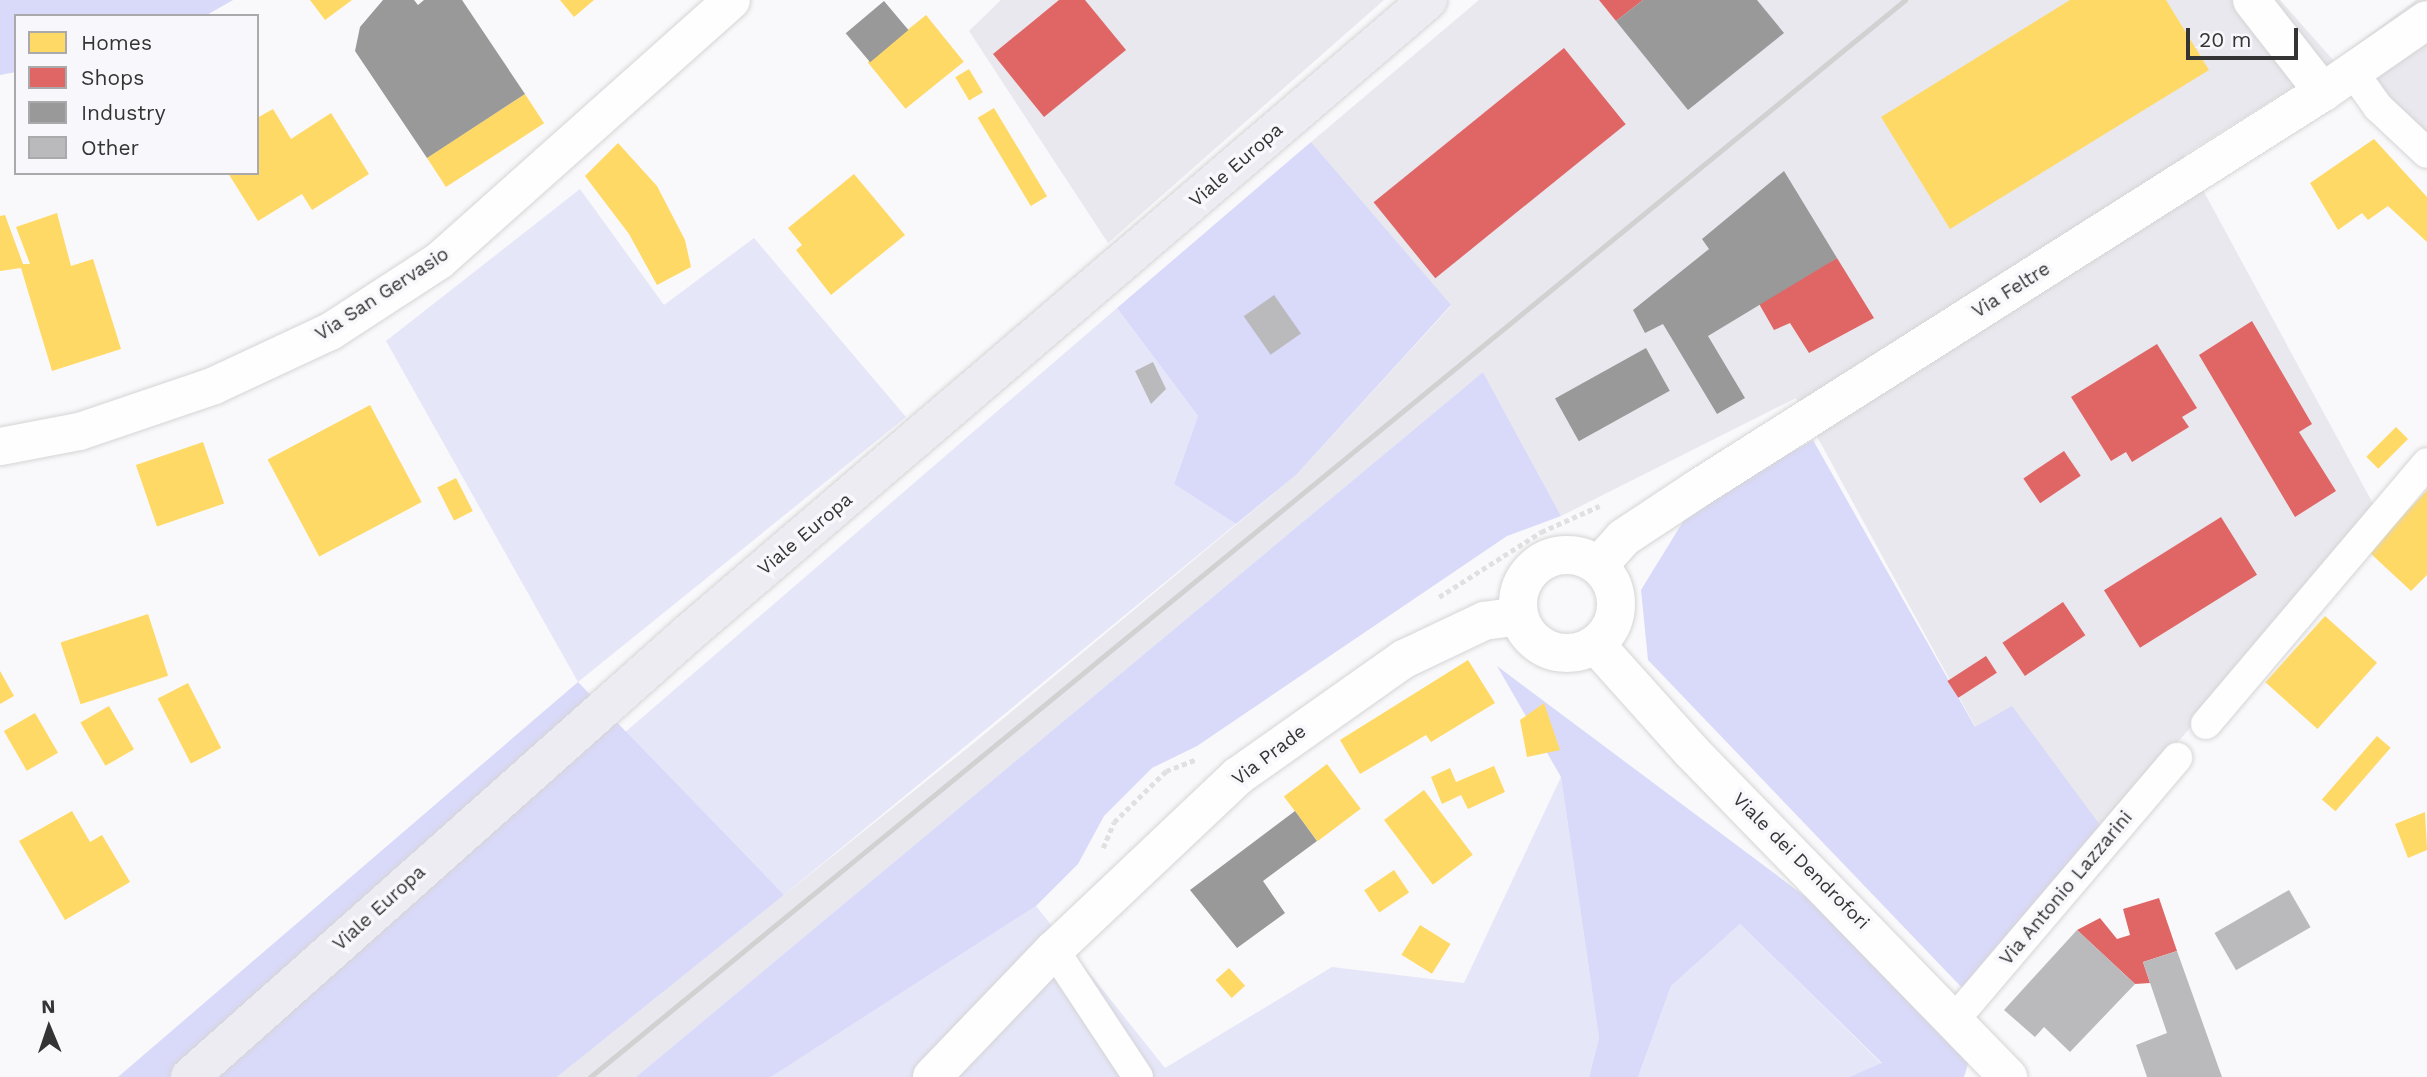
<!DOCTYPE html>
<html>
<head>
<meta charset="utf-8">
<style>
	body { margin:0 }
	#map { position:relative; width:2427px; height:1077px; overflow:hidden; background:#f9f9fb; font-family:"Work Sans",sans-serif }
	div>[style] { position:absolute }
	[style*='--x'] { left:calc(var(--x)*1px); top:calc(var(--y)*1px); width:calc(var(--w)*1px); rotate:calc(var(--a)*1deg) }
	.built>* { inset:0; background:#e8e8ee }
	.green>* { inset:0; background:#e5e6f8 }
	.forest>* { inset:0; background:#d9d9f9 }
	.homes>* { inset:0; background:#ffd966; transform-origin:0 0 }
	.shops>* { inset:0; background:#e06666; transform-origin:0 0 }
	.industry>* { inset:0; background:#999; transform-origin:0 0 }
	.building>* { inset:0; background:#bababc; transform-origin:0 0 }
	.path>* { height:4.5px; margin-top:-2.25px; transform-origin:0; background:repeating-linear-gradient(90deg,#e0e0e0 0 5px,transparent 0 8.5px) }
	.roads { filter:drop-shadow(0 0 2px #d5d5d6) drop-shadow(0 0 2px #d5d5d6) }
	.minor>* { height:30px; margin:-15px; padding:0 15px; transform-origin:15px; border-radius:15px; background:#fefefe }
	.tertiary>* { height:37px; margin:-18.5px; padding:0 18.5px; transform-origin:18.5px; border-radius:18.5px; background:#fefefe }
	.secondary>* { height:38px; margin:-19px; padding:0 19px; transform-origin:19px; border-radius:19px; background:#fefefe }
	.secondary>.ring { margin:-19px; padding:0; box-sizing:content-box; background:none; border:38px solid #fefefe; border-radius:50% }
	.primary>* { height:38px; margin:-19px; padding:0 19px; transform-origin:19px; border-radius:19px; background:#edecf3 }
	.rail>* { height:5px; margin:-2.5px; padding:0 2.5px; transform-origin:2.5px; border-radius:2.5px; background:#d1d1d2 }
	span { translate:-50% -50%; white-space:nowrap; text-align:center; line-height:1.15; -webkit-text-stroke:7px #f8f8fc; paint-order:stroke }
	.street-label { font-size:19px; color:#343435 }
	.legend { position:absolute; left:14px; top:14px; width:245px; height:161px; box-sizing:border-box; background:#f8f8fc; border:2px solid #aaaaac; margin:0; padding:9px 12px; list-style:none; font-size:21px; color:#343435 }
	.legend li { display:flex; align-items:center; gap:14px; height:35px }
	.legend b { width:35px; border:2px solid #aaaaac }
	.north { position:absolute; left:14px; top:993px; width:70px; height:70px; -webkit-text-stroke:5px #f8f8fc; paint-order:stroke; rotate:358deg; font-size:19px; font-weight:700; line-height:28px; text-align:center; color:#343435 }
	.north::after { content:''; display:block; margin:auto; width:24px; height:32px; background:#343435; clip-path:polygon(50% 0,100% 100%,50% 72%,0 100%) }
	.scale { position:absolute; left:2186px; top:28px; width:112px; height:32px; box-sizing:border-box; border:4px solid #343435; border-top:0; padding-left:9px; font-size:21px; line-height:24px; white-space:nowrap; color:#343435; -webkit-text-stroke:5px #f8f8fc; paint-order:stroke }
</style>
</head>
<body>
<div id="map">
	<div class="built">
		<i style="clip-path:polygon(1001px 0,1384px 0,1108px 243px,969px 31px)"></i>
		<i style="clip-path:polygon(1479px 0,2280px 0,2334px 61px,2416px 0,2427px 0,2427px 143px,2334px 62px,2184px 155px,2377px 511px,2103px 829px,1976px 728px,1796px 398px,1561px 516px,1483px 372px,636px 1077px,557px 1077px,975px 742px,1296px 475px,1451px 306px,1311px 142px)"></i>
	</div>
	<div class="green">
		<i style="clip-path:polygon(580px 189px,664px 305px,754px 238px,906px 417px,578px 682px,386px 341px)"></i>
		<i style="clip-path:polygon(1117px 308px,1198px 416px,1174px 484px,1236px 524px,784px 895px,623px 734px)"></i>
		<i style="clip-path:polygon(1561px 777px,1599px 1038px,1589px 1077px,771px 1077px,1036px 906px,1165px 1068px,1332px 967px,1464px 983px)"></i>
		<i style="clip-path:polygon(1740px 924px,1882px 1064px,1849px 1077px,1638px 1077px,1671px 986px)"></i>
	</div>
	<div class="forest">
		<i style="clip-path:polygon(0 0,233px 0,205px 16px,16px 16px,16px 72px,0 75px)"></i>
		<i style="clip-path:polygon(1311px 142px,1451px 305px,1296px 475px,1236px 524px,1174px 484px,1198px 416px,1117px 308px)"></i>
		<i style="clip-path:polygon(1483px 372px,1561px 516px,1507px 536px,1197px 746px,1152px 768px,1104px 816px,1078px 864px,1036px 906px,771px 1077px,636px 1077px)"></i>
		<i style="clip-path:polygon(1813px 440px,1975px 727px,2012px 706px,2103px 829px,1968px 994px,1648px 660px,1641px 590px,1692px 507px)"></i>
		<i style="clip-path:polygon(1497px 666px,1949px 1004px,1976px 1038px,1964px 1077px,1849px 1077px,1882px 1063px,1740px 924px,1671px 986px,1638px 1077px,1589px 1077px,1599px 1038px,1561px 777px)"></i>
		<i style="clip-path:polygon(578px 682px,784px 895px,557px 1077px,118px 1077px)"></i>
	</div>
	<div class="homes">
		<i style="clip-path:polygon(310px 0,352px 0,325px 20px)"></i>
		<i style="clip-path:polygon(560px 0,594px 0,574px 17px)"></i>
		<i style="clip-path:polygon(2070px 0,2166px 0,2209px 70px,1950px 229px,1881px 117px)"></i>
		<i style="left:926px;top:15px;width:60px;height:75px;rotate:51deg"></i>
		<i style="left:969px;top:69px;width:27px;height:16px;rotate:59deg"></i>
		<i style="left:525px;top:94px;width:35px;height:117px;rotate:57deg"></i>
		<i style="left:994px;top:108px;width:103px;height:19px;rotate:59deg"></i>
		<i style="clip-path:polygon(273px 109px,291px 139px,331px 113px,369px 174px,312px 210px,302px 194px,258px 221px,228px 173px,257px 173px,257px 118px)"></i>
		<i style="clip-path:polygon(2374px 139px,2427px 197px,2427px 242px,2388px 206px,2368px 220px,2362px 213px,2338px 230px,2310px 183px)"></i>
		<i style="clip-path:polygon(618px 143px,657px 186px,685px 240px,691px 267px,657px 285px,629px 234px,585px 176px)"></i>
		<i style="clip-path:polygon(854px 174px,905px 235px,831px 295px,796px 250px,802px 245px,788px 228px)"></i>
		<i style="clip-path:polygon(57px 213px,71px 266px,93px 259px,121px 349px,52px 371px,21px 268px,0 271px,0 216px,5px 215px,23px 264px,30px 264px,16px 227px)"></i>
		<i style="left:370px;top:405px;width:110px;height:116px;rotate:62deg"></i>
		<i style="left:2396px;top:427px;width:17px;height:42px;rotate:45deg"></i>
		<i style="left:203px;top:442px;width:65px;height:71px;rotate:71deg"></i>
		<i style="left:456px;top:478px;width:37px;height:21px;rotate:63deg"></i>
		<i style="clip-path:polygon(2427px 490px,2427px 575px,2411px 591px,2369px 552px)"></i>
		<i style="left:148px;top:614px;width:65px;height:92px;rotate:72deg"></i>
		<i style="left:2325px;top:616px;width:70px;height:89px;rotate:42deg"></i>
		<i style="clip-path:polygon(1468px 660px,1495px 703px,1431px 742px,1426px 735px,1360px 774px,1340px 740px)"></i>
		<i style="clip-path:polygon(0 671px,14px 696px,0 704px)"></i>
		<i style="left:188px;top:683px;width:73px;height:34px;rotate:63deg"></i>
		<i style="clip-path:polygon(1544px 703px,1560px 750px,1527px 757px,1520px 720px)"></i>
		<i style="left:109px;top:706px;width:50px;height:33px;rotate:60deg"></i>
		<i style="left:35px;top:713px;width:46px;height:36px;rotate:60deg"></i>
		<i style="left:2377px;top:736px;width:18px;height:84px;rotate:41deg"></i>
		<i style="left:1327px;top:764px;width:56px;height:54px;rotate:53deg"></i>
		<i style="clip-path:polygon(1494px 766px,1505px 792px,1468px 809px,1461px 795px,1442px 804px,1431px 777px,1450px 768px,1456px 782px)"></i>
		<i style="left:1424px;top:790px;width:81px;height:50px;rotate:53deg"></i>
		<i style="clip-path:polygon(72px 811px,90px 842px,102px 835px,130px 882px,65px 920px,19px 841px)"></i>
		<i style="clip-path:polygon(2425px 812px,2427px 850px,2408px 858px,2395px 824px)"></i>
		<i style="left:1394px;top:870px;width:27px;height:36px;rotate:56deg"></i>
		<i style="left:1420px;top:925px;width:36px;height:35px;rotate:32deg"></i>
		<i style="left:1229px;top:968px;width:24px;height:18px;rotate:48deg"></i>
	</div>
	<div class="shops">
		<i style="clip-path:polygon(1059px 0,1085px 0,1126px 50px,1044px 117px,993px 54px)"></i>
		<i style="clip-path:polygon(1599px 0,1643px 0,1616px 21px)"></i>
		<i style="left:1564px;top:48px;width:98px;height:245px;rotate:51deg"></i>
		<i style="clip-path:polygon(1837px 258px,1874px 318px,1809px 353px,1790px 323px,1774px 330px,1758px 302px)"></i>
		<i style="clip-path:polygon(2252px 321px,2312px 424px,2299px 432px,2336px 491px,2295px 517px,2199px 355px)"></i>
		<i style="clip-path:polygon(2157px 344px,2197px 408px,2182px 417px,2189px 427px,2132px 462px,2126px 452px,2111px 461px,2071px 397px)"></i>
		<i style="left:2064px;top:451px;width:30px;height:49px;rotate:56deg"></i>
		<i style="left:2221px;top:517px;width:68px;height:138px;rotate:58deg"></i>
		<i style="left:2063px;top:602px;width:40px;height:73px;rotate:56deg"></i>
		<i style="left:1986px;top:656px;width:20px;height:46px;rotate:57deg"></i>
		<i style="clip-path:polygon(2159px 898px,2177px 951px,2143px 962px,2150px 983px,2135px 984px,2077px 930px,2100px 918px,2117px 939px,2130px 935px,2123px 909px)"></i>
	</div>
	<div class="industry">
		<i style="clip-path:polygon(383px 0,414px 0,418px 5px,424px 0,462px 0,525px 94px,427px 158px,355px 51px,360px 27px)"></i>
		<i style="clip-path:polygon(1643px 0,1757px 0,1784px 33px,1688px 110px,1616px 21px)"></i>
		<i style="left:884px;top:1px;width:38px;height:50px;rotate:50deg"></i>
		<i style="clip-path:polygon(1784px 171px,1837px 258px,1708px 336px,1745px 398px,1717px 414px,1663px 324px,1645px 333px,1633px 310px,1709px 249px,1702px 239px)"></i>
		<i style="left:1646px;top:348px;width:49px;height:104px;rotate:61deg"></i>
		<i style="clip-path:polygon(1295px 811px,1317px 841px,1263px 881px,1285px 913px,1237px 948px,1190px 890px)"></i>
	</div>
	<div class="building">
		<i style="left:1274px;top:295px;width:47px;height:37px;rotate:55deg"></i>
		<i style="clip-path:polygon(1153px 362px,1166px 389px,1151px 404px,1135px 371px)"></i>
		<i style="left:2289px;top:890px;width:43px;height:86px;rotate:60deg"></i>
		<i style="clip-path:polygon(2077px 930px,2135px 984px,2070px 1052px,2044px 1027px,2035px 1037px,2004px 1010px)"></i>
		<i style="clip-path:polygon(2177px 951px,2222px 1077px,2147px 1077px,2136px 1045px,2167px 1033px,2143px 962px)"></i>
	</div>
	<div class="path">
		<i style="--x:1439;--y:597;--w:121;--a:-32.5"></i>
		<i style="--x:1541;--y:532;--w:64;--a:-24.1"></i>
		<i style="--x:1103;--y:848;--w:28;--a:-67"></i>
		<i style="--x:1114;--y:822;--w:73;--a:-44.4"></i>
		<i style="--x:1166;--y:771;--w:33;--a:-21"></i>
	</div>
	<div class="roads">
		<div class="minor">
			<i style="--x:2353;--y:72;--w:43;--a:54.5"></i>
			<i style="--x:2378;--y:107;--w:67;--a:43.2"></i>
			<i style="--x:2206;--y:724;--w:342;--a:-49.7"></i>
			<i style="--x:1054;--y:950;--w:152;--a:56.5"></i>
			<i style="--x:1955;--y:1019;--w:343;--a:-49.6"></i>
		</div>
		<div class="tertiary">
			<i style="--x:2251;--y:0;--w:117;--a:52"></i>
			<i style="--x:0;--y:446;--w:80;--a:-10.8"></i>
			<i style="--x:79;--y:431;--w:143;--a:-18.8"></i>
			<i style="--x:214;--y:385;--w:128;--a:-25"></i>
			<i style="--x:330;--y:331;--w:130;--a:-33.1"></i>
			<i style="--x:439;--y:260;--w:391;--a:-41.7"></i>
		</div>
		<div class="secondary">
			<i class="ring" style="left:1518px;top:555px;width:60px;height:60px"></i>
			<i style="--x:1599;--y:565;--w:36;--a:-48"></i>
			<i style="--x:1623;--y:538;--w:89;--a:-33.5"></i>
			<i style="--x:1697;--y:489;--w:741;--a:-32.38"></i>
			<i style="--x:2323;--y:92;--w:126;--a:-34.7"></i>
			<i style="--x:1596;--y:645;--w:142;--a:48.1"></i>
			<i style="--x:1691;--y:751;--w:455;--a:45.8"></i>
			<i style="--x:932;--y:1077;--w:176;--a:-46.2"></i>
			<i style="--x:1054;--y:950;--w:253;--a:-43.4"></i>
			<i style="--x:1238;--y:776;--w:203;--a:-35.2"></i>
			<i style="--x:1404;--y:659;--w:89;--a:-25.4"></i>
			<i style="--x:1484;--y:621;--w:35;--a:-8"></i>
		</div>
		<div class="primary">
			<i style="--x:190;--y:1077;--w:671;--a:-41.68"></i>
			<i style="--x:691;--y:631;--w:970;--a:-40.57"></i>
		</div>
	</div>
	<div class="rail">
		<i style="--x:590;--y:1077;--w:1700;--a:-39.32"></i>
	</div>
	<div class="street-label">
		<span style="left:1236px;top:165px;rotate:-41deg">Viale Europa</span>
		<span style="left:2011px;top:290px;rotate:-32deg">Via Feltre</span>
		<span style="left:382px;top:294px;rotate:-33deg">Via San Gervasio</span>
		<span style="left:805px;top:534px;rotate:-40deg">Viale Europa</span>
		<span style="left:1269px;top:755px;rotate:-37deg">Via Prade</span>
		<span style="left:1801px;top:861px;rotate:45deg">Viale dei Dendrofori</span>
		<span style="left:2066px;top:888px;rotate:-50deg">Via Antonio Lazzarini</span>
		<span style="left:379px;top:908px;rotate:-42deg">Viale Europa</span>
	</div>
	<ul class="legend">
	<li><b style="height:19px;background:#ffd966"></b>Homes</li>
	<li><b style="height:19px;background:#e06666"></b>Shops</li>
	<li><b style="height:19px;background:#999"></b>Industry</li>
	<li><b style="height:19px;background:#bababc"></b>Other</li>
	</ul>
	<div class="north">N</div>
	<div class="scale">20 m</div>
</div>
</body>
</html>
